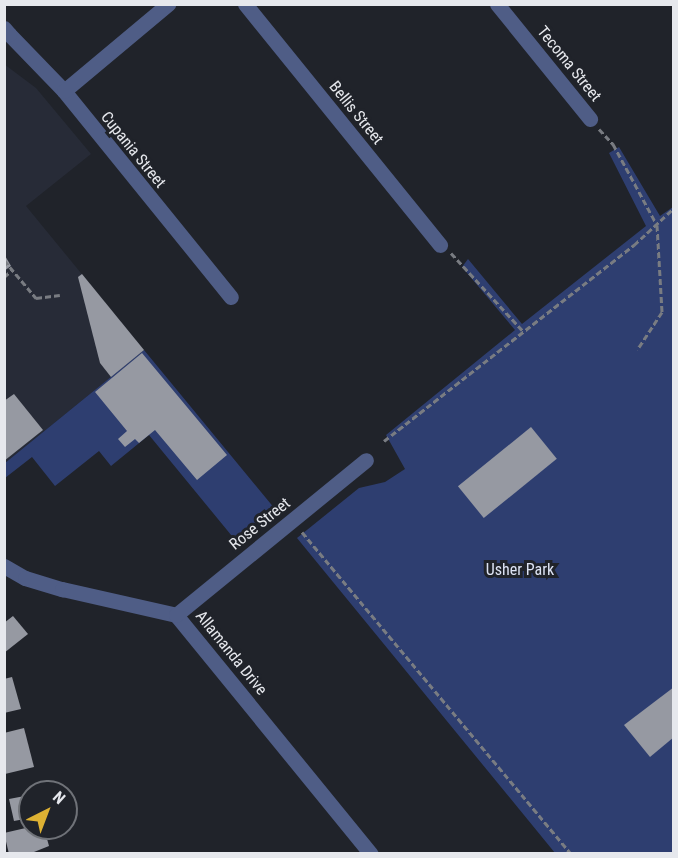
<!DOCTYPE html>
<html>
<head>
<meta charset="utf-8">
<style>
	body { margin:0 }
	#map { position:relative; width:678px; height:858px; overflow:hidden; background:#20232a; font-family:"Roboto Condensed",sans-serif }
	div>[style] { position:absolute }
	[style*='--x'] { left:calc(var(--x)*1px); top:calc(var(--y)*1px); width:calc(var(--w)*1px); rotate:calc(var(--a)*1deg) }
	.built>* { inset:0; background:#272b37 }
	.green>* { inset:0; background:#2e3e70 }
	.building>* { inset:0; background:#9699a2; transform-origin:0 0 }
	.path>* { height:3px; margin-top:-1.5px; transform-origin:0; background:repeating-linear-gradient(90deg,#797c82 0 6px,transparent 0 9px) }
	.minor>* { height:15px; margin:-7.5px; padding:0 7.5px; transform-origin:7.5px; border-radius:7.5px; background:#4f5d86 }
	.tertiary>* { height:15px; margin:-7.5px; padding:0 7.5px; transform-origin:7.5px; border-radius:7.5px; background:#4f5d86 }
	span { translate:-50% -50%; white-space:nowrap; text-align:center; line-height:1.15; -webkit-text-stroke:6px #20232a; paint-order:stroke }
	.street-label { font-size:16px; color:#e6e8ed }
	.park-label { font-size:16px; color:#dde3f4 }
	.frame { position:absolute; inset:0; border:6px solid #e6e8ed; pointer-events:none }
	.north { position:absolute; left:18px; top:780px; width:60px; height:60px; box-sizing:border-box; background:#20232a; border:2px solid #6f7278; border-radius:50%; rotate:42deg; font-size:16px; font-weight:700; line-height:24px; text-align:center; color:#e6e8ed }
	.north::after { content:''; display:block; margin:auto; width:21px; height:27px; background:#ddb133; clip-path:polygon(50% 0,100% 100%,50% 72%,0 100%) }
</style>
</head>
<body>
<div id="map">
	<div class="built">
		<i style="clip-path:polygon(4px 64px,36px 88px,91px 154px,26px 206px,144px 350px,5px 463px)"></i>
	</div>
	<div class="green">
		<i style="clip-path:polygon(619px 147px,660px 216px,673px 207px,673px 853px,555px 853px,297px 538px,359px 488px,385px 482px,405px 469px,386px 435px,515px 330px,462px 267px,468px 259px,522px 324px,646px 226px,609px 153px)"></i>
		<i style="clip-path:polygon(144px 350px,275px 509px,236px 541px,149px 435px,111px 466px,99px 451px,55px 486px,32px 457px,5px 478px,5px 463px)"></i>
	</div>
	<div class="building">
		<i style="clip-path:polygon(4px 254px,11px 266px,4px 271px)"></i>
		<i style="clip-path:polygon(82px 274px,144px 350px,111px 377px,100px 363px,78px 277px)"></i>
		<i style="clip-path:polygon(142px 353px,227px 455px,197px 480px,155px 430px,139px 443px,135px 439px,125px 447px,118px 439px,127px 431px,95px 392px)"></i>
		<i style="clip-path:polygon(14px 394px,43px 430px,4px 461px,4px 401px)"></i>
		<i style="left:531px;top:427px;width:41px;height:94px;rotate:51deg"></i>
		<i style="clip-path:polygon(13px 616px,28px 634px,4px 653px,4px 623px)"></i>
		<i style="clip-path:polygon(12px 677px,21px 709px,4px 713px,4px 679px)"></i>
		<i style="clip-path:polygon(674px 687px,674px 737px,650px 757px,624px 725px)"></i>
		<i style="clip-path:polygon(24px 728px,34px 767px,5px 774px,4px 733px)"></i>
		<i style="clip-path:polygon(30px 795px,30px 818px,14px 821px,9px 799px)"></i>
		<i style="clip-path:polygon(30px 827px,44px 828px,49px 846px,29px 854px,9px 854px,4px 833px)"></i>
	</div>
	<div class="path">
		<i style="--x:599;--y:129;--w:21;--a:47"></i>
		<i style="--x:613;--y:144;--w:92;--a:61.5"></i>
		<i style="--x:657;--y:225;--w:87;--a:86.7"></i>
		<i style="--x:662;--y:312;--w:45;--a:123.3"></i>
		<i style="--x:451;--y:253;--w:108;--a:47.3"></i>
		<i style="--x:4;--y:260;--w:50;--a:49.9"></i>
		<i style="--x:36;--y:298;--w:24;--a:-7"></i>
		<i style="--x:4;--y:277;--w:11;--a:-41"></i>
		<i style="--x:384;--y:441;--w:318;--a:-38.1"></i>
		<i style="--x:634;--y:245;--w:54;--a:-42.8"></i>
		<i style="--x:302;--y:532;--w:420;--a:50.1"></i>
	</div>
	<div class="minor">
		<i style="--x:245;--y:4;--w:310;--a:51"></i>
		<i style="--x:497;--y:4;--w:148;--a:51"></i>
		<i style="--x:9;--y:34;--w:79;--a:46"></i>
		<i style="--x:64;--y:91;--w:265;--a:51"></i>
		<i style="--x:64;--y:91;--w:136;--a:-39.9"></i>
		<i style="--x:4;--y:566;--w:24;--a:30"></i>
		<i style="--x:25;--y:578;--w:39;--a:17"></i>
		<i style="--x:62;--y:589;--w:117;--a:12.8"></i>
		<i style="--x:176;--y:615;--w:308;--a:50.8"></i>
		<i style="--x:176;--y:615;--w:245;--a:-39.2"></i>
	</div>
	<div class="tertiary">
		<i style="--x:4;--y:28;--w:8;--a:50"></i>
	</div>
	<div class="street-label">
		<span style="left:569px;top:64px;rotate:51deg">Tecoma Street</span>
		<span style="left:356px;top:113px;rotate:51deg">Bellis Street</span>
		<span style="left:133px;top:150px;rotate:51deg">Cupania Street</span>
		<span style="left:260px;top:524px;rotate:-39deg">Rose Street</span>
		<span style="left:231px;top:653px;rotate:51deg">Allamanda Drive</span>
	</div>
	<div class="park-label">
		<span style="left:520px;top:570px">Usher Park</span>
	</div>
	<div class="frame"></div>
	<div class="north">N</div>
</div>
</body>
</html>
